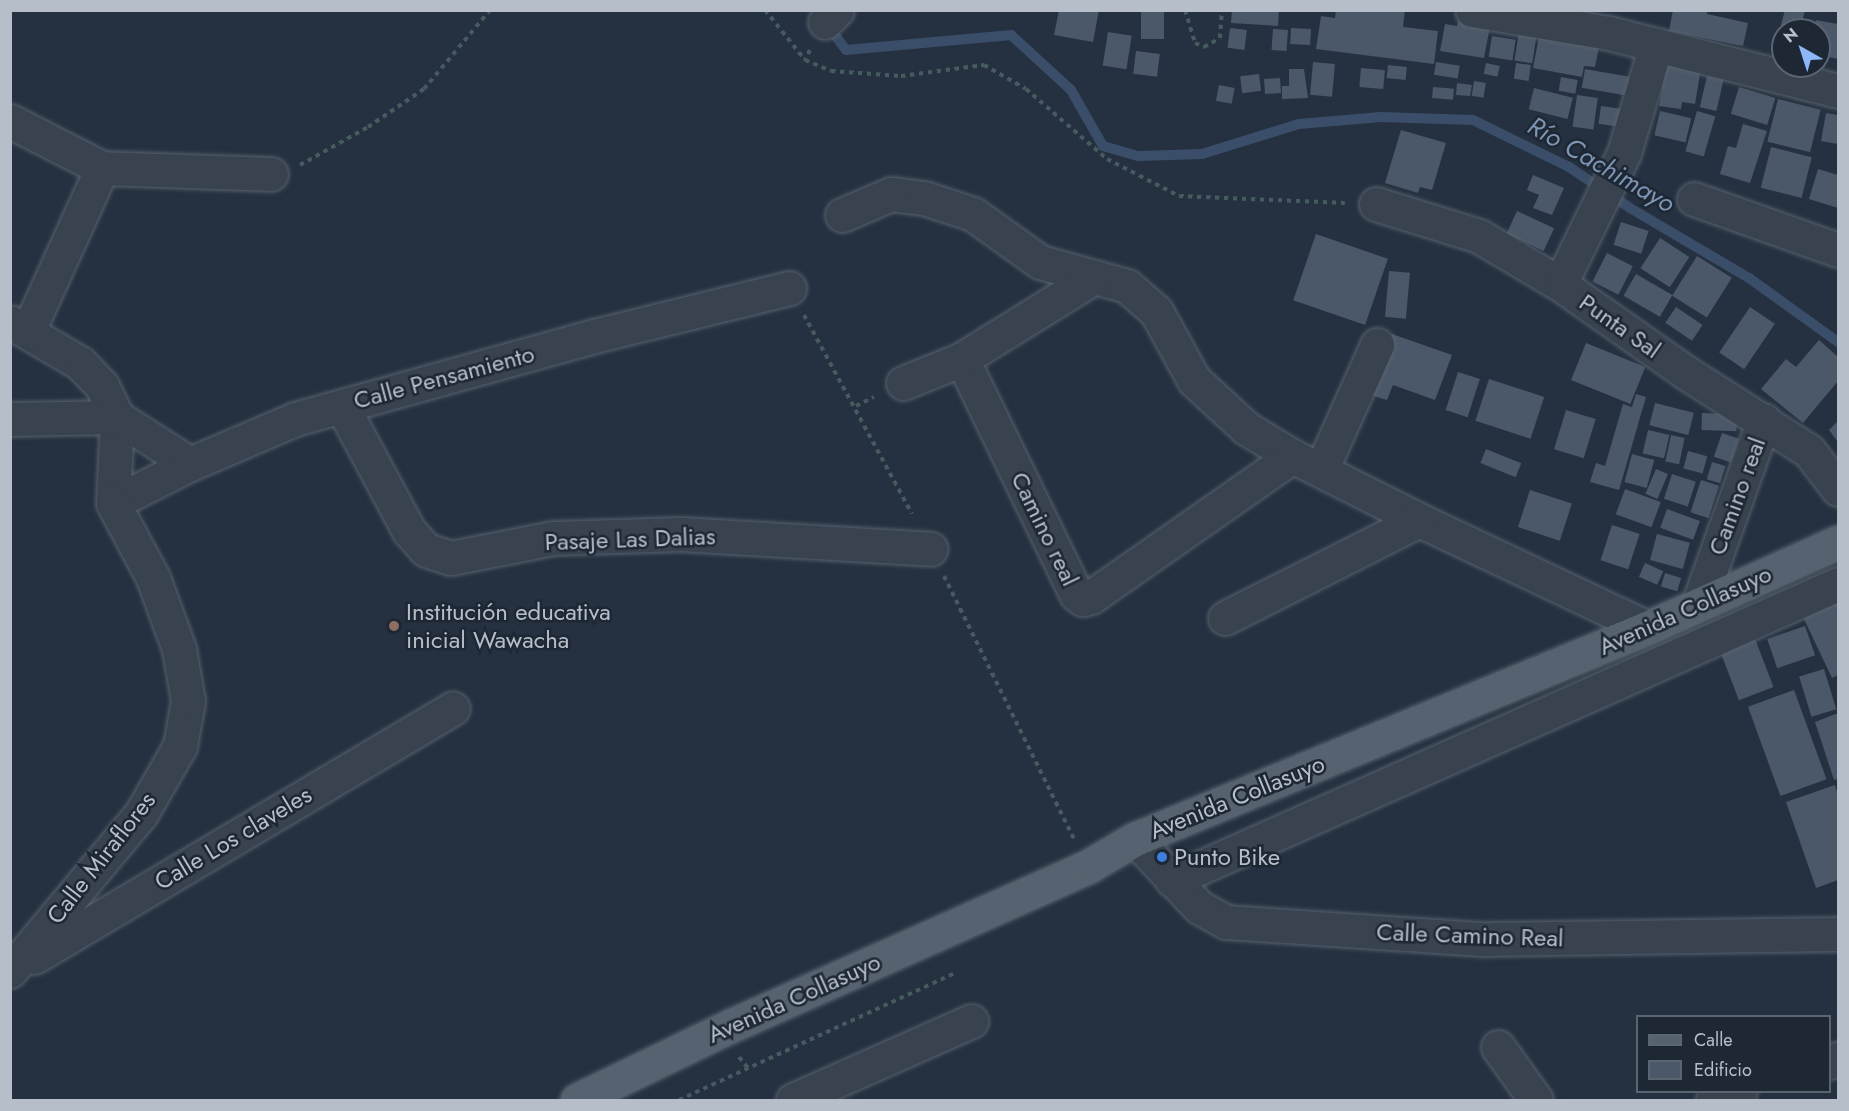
<!DOCTYPE html>
<html>
<head>
<meta charset="utf-8">
<style>
	body { margin:0 }
	#map { position:relative; width:1849px; height:1111px; overflow:hidden; background:#253140; font-family:Jost,sans-serif }
	div>[style] { position:absolute }
	[style*='--x'] { left:calc(var(--x)*1px); top:calc(var(--y)*1px); width:calc(var(--w)*1px); rotate:calc(var(--a)*1deg) }
	.stream>* { height:10px; margin:-5px; padding:0 5px; transform-origin:5px; border-radius:5px; background:#3b4e69 }
	.building>* { inset:0; background:#4b5869; transform-origin:0 0 }
	.path>* { height:4px; margin-top:-2px; transform-origin:0; background:repeating-linear-gradient(90deg,#455b5e 0 4.5px,transparent 0 9px) }
	.roads { filter:drop-shadow(0 0 2px #57616d) drop-shadow(0 0 2px #57616d) }
	.minor>* { height:33px; margin:-16.5px; padding:0 16.5px; transform-origin:16.5px; border-radius:16.5px; background:#394350 }
	.major>* { height:33px; margin:-16.5px; padding:0 16.5px; transform-origin:16.5px; border-radius:16.5px; background:#576270 }
	.dots>* { width:16px; height:16px; translate:-50% -50%; box-sizing:border-box; border:3px solid #1e2835; border-radius:50% }
	span { translate:-50% -50%; white-space:nowrap; text-align:center; line-height:1.15; -webkit-text-stroke:5px #1e2835; paint-order:stroke }
	.street-label { font-size:24px; color:#b6beca }
	.poi-label { font-size:24px; color:#b6beca }
	.left { translate:0 -50%; text-align:left }
	.water-label { font-size:26px; color:#7d94b2; font-style:italic }
	.frame { position:absolute; inset:0; border:12px solid #b6beca; pointer-events:none }
	.legend { position:absolute; left:1636px; top:1015px; width:195px; height:78px; box-sizing:border-box; background:#1e2835; border:2px solid #5b6471; margin:0; padding:8px 10px; list-style:none; font-size:18px; color:#b6beca }
	.legend li { display:flex; align-items:center; gap:12px; height:30px }
	.legend b { width:30px; border:2px solid #5b6471 }
	.north { position:absolute; left:1771px; top:18px; width:60px; height:60px; box-sizing:border-box; background:#1e2835; border:2px solid #5b6471; border-radius:50%; rotate:321deg; font-size:16px; font-weight:700; line-height:24px; text-align:center; color:#b6beca }
	.north::after { content:''; display:block; margin:auto; width:21px; height:27px; background:#8db7f8; clip-path:polygon(50% 0,100% 100%,50% 72%,0 100%) }
</style>
</head>
<body>
<div id="map">
	<div class="stream">
		<i style="--x:827;--y:24;--w:32;--a:54"></i>
		<i style="--x:846;--y:50;--w:166;--a:-5.2"></i>
		<i style="--x:1011;--y:35;--w:81;--a:42.5"></i>
		<i style="--x:1071;--y:90;--w:64;--a:60.3"></i>
		<i style="--x:1103;--y:146;--w:37;--a:16"></i>
		<i style="--x:1139;--y:156;--w:63;--a:-1.8"></i>
		<i style="--x:1202;--y:154;--w:102;--a:-17.2"></i>
		<i style="--x:1299;--y:124;--w:82;--a:-4.9"></i>
		<i style="--x:1381;--y:117;--w:92;--a:1.9"></i>
		<i style="--x:1473;--y:120;--w:107;--a:26.1"></i>
		<i style="--x:1569;--y:167;--w:73;--a:33.9"></i>
		<i style="--x:1630;--y:208;--w:138;--a:30.5"></i>
		<i style="--x:1749;--y:278;--w:110;--a:35.7"></i>
	</div>
	<div class="building">
		<i style="clip-path:polygon(1059px 10px,1099px 10px,1093px 42px,1054px 35px)"></i>
		<i style="left:1141px;top:10px;width:23px;height:29px"></i>
		<i style="clip-path:polygon(1232px 10px,1279px 10px,1278px 26px,1231px 23px)"></i>
		<i style="clip-path:polygon(1336px 10px,1405px 10px,1403px 27px,1438px 31px,1434px 64px,1316px 49px,1321px 16px,1335px 18px)"></i>
		<i style="clip-path:polygon(1460px 10px,1492px 16px,1484px 58px,1440px 51px,1445px 24px,1457px 26px)"></i>
		<i style="clip-path:polygon(1673px 10px,1707px 10px,1707px 14px,1748px 23px,1743px 46px,1669px 31px)"></i>
		<i style="clip-path:polygon(1785px 10px,1805px 10px,1800px 30px,1783px 30px,1783px 45px,1776px 44px)"></i>
		<i style="left:1521px;top:19px;width:18px;height:42px;rotate:9deg"></i>
		<i style="clip-path:polygon(1816px 20px,1838px 24px,1838px 59px,1819px 55px)"></i>
		<i style="clip-path:polygon(1541px 26px,1601px 37px,1595px 67px,1584px 66px,1582px 77px,1533px 68px)"></i>
		<i style="left:1230px;top:28px;width:17px;height:20px;rotate:7deg"></i>
		<i style="left:1291px;top:28px;width:20px;height:16px;rotate:3deg"></i>
		<i style="left:1273px;top:29px;width:15px;height:21px;rotate:4deg"></i>
		<i style="left:1108px;top:32px;width:24px;height:34px;rotate:9deg"></i>
		<i style="left:1492px;top:36px;width:24px;height:21px;rotate:9deg"></i>
		<i style="left:1136px;top:51px;width:24px;height:23px;rotate:7deg"></i>
		<i style="left:1313px;top:62px;width:22px;height:33px;rotate:5deg"></i>
		<i style="left:1436px;top:62px;width:24px;height:13px;rotate:9deg"></i>
		<i style="clip-path:polygon(1667px 62px,1701px 68px,1695px 104px,1682px 102px,1681px 109px,1659px 106px)"></i>
		<i style="left:1486px;top:63px;width:14px;height:11px;rotate:12deg"></i>
		<i style="left:1516px;top:63px;width:15px;height:16px;rotate:8deg"></i>
		<i style="left:1388px;top:65px;width:19px;height:13px;rotate:6deg"></i>
		<i style="left:1361px;top:68px;width:24px;height:19px;rotate:5deg"></i>
		<i style="clip-path:polygon(1289px 69px,1304px 69px,1308px 98px,1282px 99px,1282px 86px,1289px 86px)"></i>
		<i style="left:1585px;top:69px;width:45px;height:19px;rotate:10deg"></i>
		<i style="left:1259px;top:74px;width:17px;height:19px;rotate:83deg"></i>
		<i style="left:1707px;top:76px;width:17px;height:32px;rotate:13deg"></i>
		<i style="left:1561px;top:77px;width:17px;height:14px;rotate:10deg"></i>
		<i style="left:1280px;top:78px;width:15px;height:16px;rotate:86deg"></i>
		<i style="left:1474px;top:81px;width:12px;height:15px;rotate:9deg"></i>
		<i style="clip-path:polygon(1457px 83px,1472px 85px,1470px 96px,1456px 95px)"></i>
		<i style="left:1219px;top:85px;width:16px;height:16px;rotate:11deg"></i>
		<i style="left:1433px;top:87px;width:21px;height:11px;rotate:5deg"></i>
		<i style="left:1739px;top:87px;width:38px;height:28px;rotate:17deg"></i>
		<i style="left:1534px;top:88px;width:40px;height:22px;rotate:14deg"></i>
		<i style="left:1577px;top:95px;width:21px;height:32px;rotate:8deg"></i>
		<i style="left:1778px;top:99px;width:44px;height:44px;rotate:14deg"></i>
		<i style="left:1601px;top:106px;width:22px;height:18px;rotate:8deg"></i>
		<i style="left:1660px;top:111px;width:32px;height:25px;rotate:13deg"></i>
		<i style="left:1697px;top:111px;width:19px;height:42px;rotate:16deg"></i>
		<i style="clip-path:polygon(1826px 113px,1838px 115px,1838px 144px,1821px 141px)"></i>
		<i style="clip-path:polygon(1743px 124px,1767px 131px,1750px 183px,1720px 174px,1728px 146px,1736px 148px)"></i>
		<i style="clip-path:polygon(1401px 130px,1446px 143px,1432px 190px,1420px 187px,1418px 193px,1385px 183px)"></i>
		<i style="left:1771px;top:147px;width:42px;height:42px;rotate:14deg"></i>
		<i style="clip-path:polygon(1818px 169px,1838px 175px,1838px 208px,1809px 199px)"></i>
		<i style="clip-path:polygon(1533px 175px,1564px 188px,1552px 215px,1533px 208px,1539px 195px,1527px 190px)"></i>
		<i style="left:1517px;top:211px;width:41px;height:25px;rotate:25deg"></i>
		<i style="left:1621px;top:222px;width:29px;height:24px;rotate:18deg"></i>
		<i style="left:1316px;top:234px;width:76px;height:70px;rotate:19deg"></i>
		<i style="left:1660px;top:238px;width:35px;height:36px;rotate:33deg"></i>
		<i style="left:1607px;top:253px;width:29px;height:32px;rotate:27deg"></i>
		<i style="left:1697px;top:256px;width:41px;height:47px;rotate:32deg"></i>
		<i style="left:1389px;top:271px;width:21px;height:46px;rotate:5deg"></i>
		<i style="left:1636px;top:274px;width:42px;height:25px;rotate:30deg"></i>
		<i style="left:1676px;top:307px;width:32px;height:19px;rotate:34deg"></i>
		<i style="left:1750px;top:307px;width:30px;height:55px;rotate:34deg"></i>
		<i style="clip-path:polygon(1392px 334px,1452px 355px,1435px 400px,1393px 385px,1387px 400px,1370px 395px)"></i>
		<i style="clip-path:polygon(1819px 340px,1838px 357px,1838px 381px,1803px 423px,1761px 389px,1786px 359px,1796px 367px)"></i>
		<i style="left:1586px;top:343px;width:64px;height:40px;rotate:22deg"></i>
		<i style="left:1458px;top:372px;width:23px;height:40px;rotate:18deg"></i>
		<i style="left:1489px;top:379px;width:58px;height:44px;rotate:18deg"></i>
		<i style="clip-path:polygon(1636px 394px,1646px 397px,1619px 490px,1590px 482px,1596px 463px,1605px 466px,1623px 404px,1632px 407px)"></i>
		<i style="left:1655px;top:403px;width:40px;height:23px;rotate:14deg"></i>
		<i style="left:1566px;top:410px;width:31px;height:41px;rotate:17deg"></i>
		<i style="left:1702px;top:413px;width:35px;height:17px;rotate:2deg"></i>
		<i style="clip-path:polygon(1838px 421px,1838px 442px,1829px 430px)"></i>
		<i style="left:1648px;top:430px;width:22px;height:24px;rotate:13deg"></i>
		<i style="left:1722px;top:433px;width:18px;height:25px;rotate:19deg"></i>
		<i style="left:1671px;top:435px;width:14px;height:27px;rotate:12deg"></i>
		<i style="left:1486px;top:449px;width:38px;height:15px;rotate:22deg"></i>
		<i style="left:1688px;top:451px;width:20px;height:18px;rotate:15deg"></i>
		<i style="left:1632px;top:454px;width:23px;height:29px;rotate:15deg"></i>
		<i style="left:1712px;top:462px;width:14px;height:18px;rotate:17deg"></i>
		<i style="left:1656px;top:469px;width:13px;height:27px;rotate:23deg"></i>
		<i style="left:1672px;top:474px;width:25px;height:26px;rotate:18deg"></i>
		<i style="left:1701px;top:480px;width:19px;height:34px;rotate:18deg"></i>
		<i style="left:1625px;top:489px;width:38px;height:27px;rotate:20deg"></i>
		<i style="left:1530px;top:490px;width:44px;height:39px;rotate:18deg"></i>
		<i style="left:1667px;top:509px;width:35px;height:20px;rotate:20deg"></i>
		<i style="left:1612px;top:525px;width:29px;height:37px;rotate:18deg"></i>
		<i style="left:1657px;top:534px;width:34px;height:27px;rotate:15deg"></i>
		<i style="left:1645px;top:563px;width:20px;height:15px;rotate:24deg"></i>
		<i style="left:1665px;top:573px;width:17px;height:14px;rotate:17deg"></i>
		<i style="clip-path:polygon(1838px 600px,1838px 675px,1832px 678px,1803px 617px)"></i>
		<i style="left:1805px;top:626px;width:31px;height:40px;rotate:71deg"></i>
		<i style="left:1752px;top:631px;width:60px;height:37px;rotate:69deg"></i>
		<i style="left:1824px;top:669px;width:42px;height:26px;rotate:73deg"></i>
		<i style="left:1794px;top:690px;width:95px;height:49px;rotate:70deg"></i>
		<i style="clip-path:polygon(1838px 713px,1838px 779px,1834px 780px,1815px 722px)"></i>
		<i style="clip-path:polygon(1835px 785px,1838px 796px,1838px 880px,1816px 888px,1786px 802px)"></i>
	</div>
	<div class="path">
		<i style="--x:765;--y:10;--w:64;--a:51.3"></i>
		<i style="--x:1185;--y:10;--w:34;--a:73"></i>
		<i style="--x:1195;--y:43;--w:10;--a:24"></i>
		<i style="--x:1204;--y:47;--w:18;--a:-29"></i>
		<i style="--x:1220;--y:38;--w:28;--a:-86"></i>
		<i style="--x:810;--y:50;--w:11;--a:117"></i>
		<i style="--x:805;--y:60;--w:28;--a:23"></i>
		<i style="--x:831;--y:71;--w:70;--a:4.1"></i>
		<i style="--x:901;--y:76;--w:84;--a:-7.5"></i>
		<i style="--x:984;--y:65;--w:48;--a:29.7"></i>
		<i style="--x:1026;--y:89;--w:107;--a:40.8"></i>
		<i style="--x:1107;--y:159;--w:81;--a:27.2"></i>
		<i style="--x:1179;--y:196;--w:166;--a:2.4"></i>
		<i style="--x:300;--y:165;--w:78;--a:-29.2"></i>
		<i style="--x:368;--y:127;--w:68;--a:-34.2"></i>
		<i style="--x:424;--y:89;--w:103;--a:-50.1"></i>
		<i style="--x:804;--y:315;--w:226;--a:61.5"></i>
		<i style="--x:856;--y:406;--w:20;--a:-27"></i>
		<i style="--x:944;--y:576;--w:293;--a:63.7"></i>
		<i style="--x:739;--y:1057;--w:14;--a:51"></i>
		<i style="--x:679;--y:1100;--w:304;--a:-24.7"></i>
	</div>
	<div class="roads">
		<div class="minor">
			<i style="--x:1472;--y:10;--w:139;--a:9.5"></i>
			<i style="--x:1609;--y:33;--w:236;--a:14.2"></i>
			<i style="--x:825;--y:22;--w:17;--a:-45"></i>
			<i style="--x:10;--y:121;--w:103;--a:27.1"></i>
			<i style="--x:1694;--y:199;--w:153;--a:19.5"></i>
			<i style="--x:1376;--y:204;--w:108;--a:17.3"></i>
			<i style="--x:1479;--y:236;--w:94;--a:30.7"></i>
			<i style="--x:1560;--y:284;--w:153;--a:35.1"></i>
			<i style="--x:1685;--y:372;--w:147;--a:32.5"></i>
			<i style="--x:1809;--y:451;--w:48;--a:52.7"></i>
			<i style="--x:842;--y:215;--w:53;--a:-23.2"></i>
			<i style="--x:891;--y:194;--w:33;--a:7"></i>
			<i style="--x:924;--y:198;--w:52;--a:18.1"></i>
			<i style="--x:973;--y:214;--w:82;--a:35.6"></i>
			<i style="--x:1040;--y:262;--w:90;--a:15.4"></i>
			<i style="--x:1127;--y:286;--w:38;--a:41"></i>
			<i style="--x:1156;--y:311;--w:79;--a:61.2"></i>
			<i style="--x:1194;--y:380;--w:71;--a:42.7"></i>
			<i style="--x:1246;--y:428;--w:54;--a:31.3"></i>
			<i style="--x:1292;--y:456;--w:142;--a:26.7"></i>
			<i style="--x:1419;--y:520;--w:252;--a:25.3"></i>
			<i style="--x:1560;--y:284;--w:146;--a:-64"></i>
			<i style="--x:1624;--y:153;--w:113;--a:-73.5"></i>
			<i style="--x:10;--y:322;--w:81;--a:30.4"></i>
			<i style="--x:80;--y:363;--w:32;--a:46"></i>
			<i style="--x:102;--y:386;--w:34;--a:64"></i>
			<i style="--x:117;--y:417;--w:86;--a:92.7"></i>
			<i style="--x:28;--y:331;--w:179;--a:-65.6"></i>
			<i style="--x:102;--y:168;--w:169;--a:2"></i>
			<i style="--x:962;--y:359;--w:261;--a:64.1"></i>
			<i style="--x:1076;--y:594;--w:9;--a:36"></i>
			<i style="--x:1083;--y:599;--w:8;--a:-14"></i>
			<i style="--x:1091;--y:597;--w:246;--a:-35"></i>
			<i style="--x:903;--y:383;--w:64;--a:-22.1"></i>
			<i style="--x:962;--y:359;--w:155;--a:-31.8"></i>
			<i style="--x:342;--y:406;--w:142;--a:61.8"></i>
			<i style="--x:409;--y:531;--w:25;--a:48"></i>
			<i style="--x:426;--y:550;--w:26;--a:18"></i>
			<i style="--x:451;--y:558;--w:104;--a:-11.1"></i>
			<i style="--x:553;--y:538;--w:128;--a:-1.8"></i>
			<i style="--x:681;--y:534;--w:250;--a:3.4"></i>
			<i style="--x:10;--y:419;--w:107;--a:-1.1"></i>
			<i style="--x:117;--y:417;--w:87;--a:32.8"></i>
			<i style="--x:1322;--y:468;--w:135;--a:-65.9"></i>
			<i style="--x:113;--y:503;--w:86;--a:-26.9"></i>
			<i style="--x:190;--y:464;--w:114;--a:-23.2"></i>
			<i style="--x:295;--y:419;--w:310;--a:-15.5"></i>
			<i style="--x:594;--y:336;--w:201;--a:-13.8"></i>
			<i style="--x:1698;--y:605;--w:196;--a:-70.4"></i>
			<i style="--x:1225;--y:618;--w:217;--a:-26.8"></i>
			<i style="--x:1135;--y:839;--w:93;--a:46.7"></i>
			<i style="--x:1199;--y:907;--w:31;--a:29"></i>
			<i style="--x:1226;--y:922;--w:259;--a:3.8"></i>
			<i style="--x:1484;--y:939;--w:354;--a:-0.8"></i>
			<i style="--x:1172;--y:880;--w:729;--a:-23.96"></i>
			<i style="--x:34;--y:957;--w:487;--a:-30.7"></i>
			<i style="--x:10;--y:971;--w:204;--a:-50.2"></i>
			<i style="--x:141;--y:814;--w:78;--a:-60.2"></i>
			<i style="--x:180;--y:746;--w:46;--a:-79.9"></i>
			<i style="--x:188;--y:701;--w:53;--a:-99.8"></i>
			<i style="--x:179;--y:649;--w:76;--a:-110.1"></i>
			<i style="--x:153;--y:578;--w:85;--a:-118.1"></i>
			<i style="--x:1498;--y:1047;--w:65;--a:54.4"></i>
			<i style="--x:1830;--y:1062;--w:9;--a:-21"></i>
			<i style="--x:793;--y:1100;--w:195;--a:-23.9"></i>
			<i style="--x:1713;--y:1100;--w:28;--a:-17"></i>
		</div>
		<div class="major">
			<i style="--x:577;--y:1100;--w:170;--a:-25.8"></i>
			<i style="--x:730;--y:1026;--w:393;--a:-24"></i>
			<i style="--x:1089;--y:866;--w:53;--a:-30.4"></i>
			<i style="--x:1135;--y:839;--w:554;--a:-22.4"></i>
			<i style="--x:1647;--y:628;--w:209;--a:-24.2"></i>
		</div>
	</div>
	<div class="dots">
		<i style="left:394px;top:626px;background:#8d6e63"></i>
		<i style="left:1162px;top:857px;background:#3f7fe0"></i>
	</div>
	<div class="street-label">
		<span style="left:1620px;top:326px;rotate:35deg">Punta Sal</span>
		<span style="left:444px;top:377px;rotate:-15deg">Calle Pensamiento</span>
		<span style="left:1737px;top:496px;rotate:-70deg">Camino real</span>
		<span style="left:1045px;top:529px;rotate:64deg">Camino real</span>
		<span style="left:630px;top:539px;rotate:-2deg">Pasaje Las Dalias</span>
		<span style="left:1685px;top:610px;rotate:-24deg">Avenida Collasuyo</span>
		<span style="left:1237px;top:797px;rotate:-22deg">Avenida Collasuyo</span>
		<span style="left:233px;top:838px;rotate:-31deg">Calle Los claveles</span>
		<span style="left:101px;top:858px;rotate:-52deg">Calle Miraflores</span>
		<span style="left:1470px;top:935px;rotate:2deg">Calle Camino Real</span>
		<span style="left:794px;top:998px;rotate:-24deg">Avenida Collasuyo</span>
	</div>
	<div class="poi-label">
		<span class="left" style="left:406px;top:626px">Institución educativa<br>inicial Wawacha</span>
		<span class="left" style="left:1174px;top:857px">Punto Bike</span>
	</div>
	<div class="water-label">
		<span style="left:1601px;top:165px;rotate:30deg">Río Cachimayo</span>
	</div>
	<div class="frame"></div>
	<ul class="legend">
	<li><b style="height:8px;background:#576270"></b>Calle</li>
	<li><b style="height:16px;background:#4b5869"></b>Edificio</li>
	</ul>
	<div class="north">N</div>
</div>
</body>
</html>
